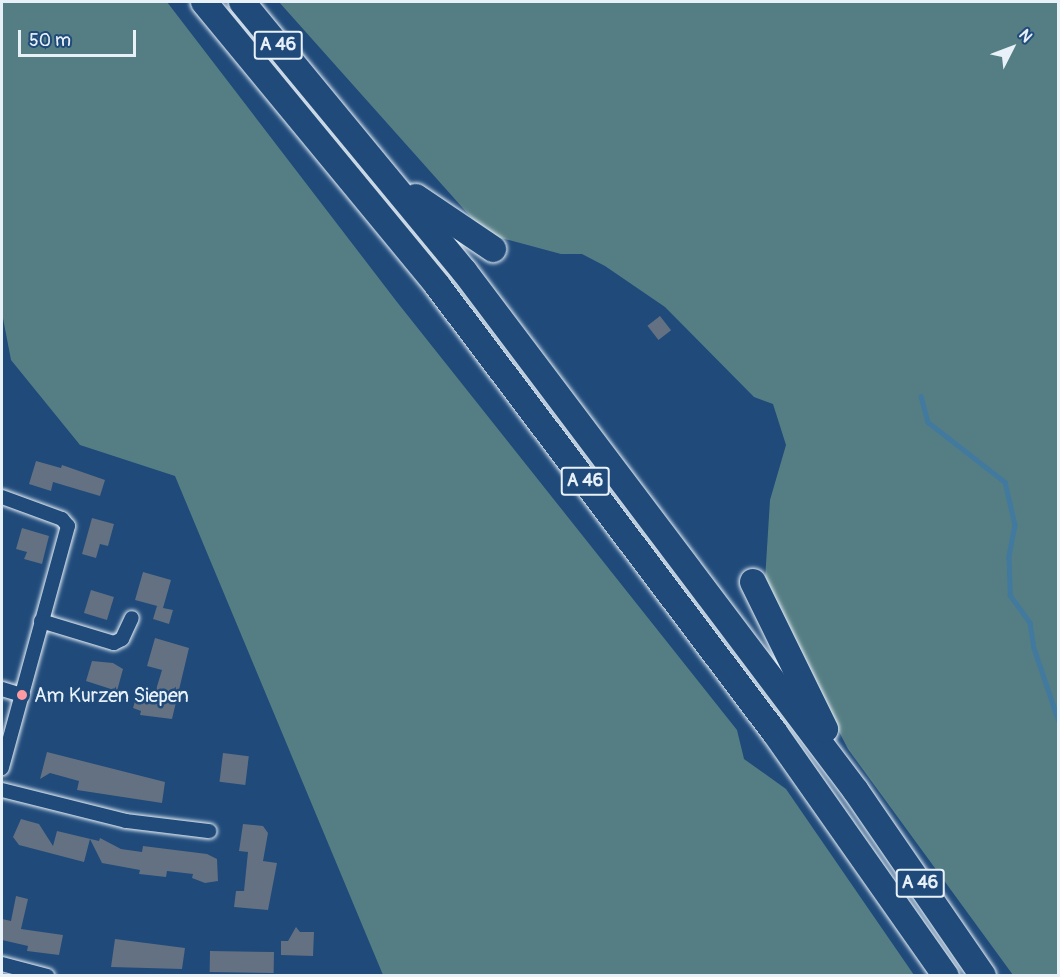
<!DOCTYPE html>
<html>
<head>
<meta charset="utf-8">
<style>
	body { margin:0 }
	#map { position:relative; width:1060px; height:977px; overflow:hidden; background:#1f4a7a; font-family:Pangolin,sans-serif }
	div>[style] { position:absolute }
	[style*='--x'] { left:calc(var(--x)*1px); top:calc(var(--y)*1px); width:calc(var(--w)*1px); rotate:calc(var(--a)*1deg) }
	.green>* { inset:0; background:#557e84 }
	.stream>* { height:4.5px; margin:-2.25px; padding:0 2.25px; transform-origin:2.25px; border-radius:2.25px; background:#42799e }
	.building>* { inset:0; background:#637182; transform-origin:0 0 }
	.roads { filter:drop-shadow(0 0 2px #e8f1f8) drop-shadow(0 0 2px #e8f1f8) }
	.street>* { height:14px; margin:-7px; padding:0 7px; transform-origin:7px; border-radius:7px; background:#1f4a7a }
	.highway>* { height:26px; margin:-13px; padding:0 13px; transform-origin:13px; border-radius:13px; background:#1f4a7a }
	.dots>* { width:16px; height:16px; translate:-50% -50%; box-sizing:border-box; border:3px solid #1f4a7a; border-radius:50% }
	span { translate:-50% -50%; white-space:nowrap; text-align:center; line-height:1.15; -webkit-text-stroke:5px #1f4a7a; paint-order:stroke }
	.shield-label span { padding:2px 4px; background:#1f4a7a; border:2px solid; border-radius:4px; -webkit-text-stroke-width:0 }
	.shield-label { font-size:18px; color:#e8f1f8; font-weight:700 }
	.poi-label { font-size:20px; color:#e8f1f8 }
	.left { translate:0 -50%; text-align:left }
	.frame { position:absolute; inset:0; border:3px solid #e8f1f8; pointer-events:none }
	.north { position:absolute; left:982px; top:18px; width:60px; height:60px; -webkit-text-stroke:4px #1f4a7a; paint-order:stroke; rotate:48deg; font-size:16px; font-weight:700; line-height:24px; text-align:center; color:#e8f1f8 }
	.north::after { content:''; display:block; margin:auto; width:21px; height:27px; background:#e8f1f8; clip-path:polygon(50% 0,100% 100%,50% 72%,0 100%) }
	.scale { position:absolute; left:18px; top:30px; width:118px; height:27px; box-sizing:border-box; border:3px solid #e8f1f8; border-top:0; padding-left:8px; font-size:18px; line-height:21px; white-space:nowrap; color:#e8f1f8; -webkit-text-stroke:4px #1f4a7a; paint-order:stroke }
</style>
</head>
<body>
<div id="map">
	<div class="green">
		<i style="clip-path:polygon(2px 2px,167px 2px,397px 302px,737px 730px,744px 759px,786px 789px,914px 975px,383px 975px,175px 476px,80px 445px,11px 360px,2px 313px)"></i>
		<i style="clip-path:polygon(279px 2px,1058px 2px,1058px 975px,1013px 975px,848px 749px,783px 624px,765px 580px,770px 500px,786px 445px,773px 404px,754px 397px,665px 307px,605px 266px,582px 254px,561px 254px,486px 234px)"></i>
	</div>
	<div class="stream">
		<i style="--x:921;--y:396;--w:27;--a:75"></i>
		<i style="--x:928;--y:422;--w:98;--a:37.9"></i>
		<i style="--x:1005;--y:482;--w:44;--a:76.9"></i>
		<i style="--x:1015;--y:525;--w:33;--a:101"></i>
		<i style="--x:1009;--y:557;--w:38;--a:88"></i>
		<i style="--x:1010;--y:595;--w:34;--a:54"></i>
		<i style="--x:1030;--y:623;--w:25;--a:81"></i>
		<i style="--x:1034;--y:648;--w:75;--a:71.3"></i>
	</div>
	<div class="building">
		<i style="left:660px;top:316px;width:18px;height:16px;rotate:52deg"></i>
		<i style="clip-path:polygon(36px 461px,61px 468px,62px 465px,105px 480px,100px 496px,53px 482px,51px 491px,29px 484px)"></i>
		<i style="clip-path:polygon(92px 518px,114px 524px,108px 546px,100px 544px,96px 558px,82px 554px)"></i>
		<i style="clip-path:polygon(22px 528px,49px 536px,42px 564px,24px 559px,27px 552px,16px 549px)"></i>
		<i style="clip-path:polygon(143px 572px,171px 580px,163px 608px,173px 610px,169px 624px,153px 619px,157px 606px,161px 607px,135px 600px)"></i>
		<i style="left:91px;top:590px;width:24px;height:24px;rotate:17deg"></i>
		<i style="clip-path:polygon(155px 638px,189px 648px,172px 719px,140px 715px,141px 711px,133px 708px,139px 688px,155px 693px,162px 670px,147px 666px)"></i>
		<i style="clip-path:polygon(92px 661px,113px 663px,123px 669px,117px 691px,86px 681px)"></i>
		<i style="clip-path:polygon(47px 752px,165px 782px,162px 803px,77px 790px,79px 781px,50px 773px,40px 779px)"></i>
		<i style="left:223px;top:753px;width:26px;height:29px;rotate:7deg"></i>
		<i style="clip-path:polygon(21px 819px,39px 824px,53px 846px,57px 831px,99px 841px,100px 838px,121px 849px,142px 852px,143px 846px,207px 854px,217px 859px,218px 881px,205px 883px,192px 878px,193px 874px,167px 871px,166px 877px,139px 874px,140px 870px,102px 863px,90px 839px,84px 862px,19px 845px,13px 837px)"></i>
		<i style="clip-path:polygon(243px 824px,263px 826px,268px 833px,263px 861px,277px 863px,268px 910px,234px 907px,236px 891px,244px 891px,248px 852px,239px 851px)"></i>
		<i style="clip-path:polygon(16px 896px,28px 899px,21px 929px,63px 935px,59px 955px,27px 951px,28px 946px,2px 940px,2px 919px,11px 921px)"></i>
		<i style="clip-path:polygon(296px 927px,300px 932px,314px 932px,313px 956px,281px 955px,281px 941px,288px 941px)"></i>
		<i style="clip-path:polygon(115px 939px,185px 948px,182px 969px,111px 967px)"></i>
		<i style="left:210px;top:951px;width:64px;height:21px;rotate:1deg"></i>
	</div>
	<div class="roads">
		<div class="street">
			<i style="--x:2;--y:497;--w:64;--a:20.1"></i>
			<i style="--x:62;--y:519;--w:9;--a:49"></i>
			<i style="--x:68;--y:526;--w:251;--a:105.3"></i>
			<i style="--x:41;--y:621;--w:76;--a:16.8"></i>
			<i style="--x:114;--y:643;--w:9;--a:-27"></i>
			<i style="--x:122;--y:639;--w:23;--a:-65"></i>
			<i style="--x:2;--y:689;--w:21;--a:17"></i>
			<i style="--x:2;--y:790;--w:128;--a:14"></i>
			<i style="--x:126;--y:821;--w:84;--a:6.9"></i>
			<i style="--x:2;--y:964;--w:47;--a:14.9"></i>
		</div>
		<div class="highway">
			<i style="--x:204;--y:2;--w:367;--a:50.5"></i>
			<i style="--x:437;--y:285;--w:561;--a:52.97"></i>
			<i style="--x:775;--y:733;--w:297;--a:54.9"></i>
			<i style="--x:242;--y:2;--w:349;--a:50.5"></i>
			<i style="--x:464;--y:271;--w:651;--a:52.99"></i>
			<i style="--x:856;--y:791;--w:224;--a:55.5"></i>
			<i style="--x:416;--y:197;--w:93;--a:34"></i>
			<i style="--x:753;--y:582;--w:164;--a:63.9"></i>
		</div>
	</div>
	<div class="dots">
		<i style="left:22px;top:695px;background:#ff9aa2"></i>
	</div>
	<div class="shield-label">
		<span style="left:278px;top:45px">A 46</span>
		<span style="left:585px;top:481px">A 46</span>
		<span style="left:920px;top:883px">A 46</span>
	</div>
	<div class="poi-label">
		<span class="left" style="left:34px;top:695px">Am Kurzen Siepen</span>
	</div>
	<div class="frame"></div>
	<div class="north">N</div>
	<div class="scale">50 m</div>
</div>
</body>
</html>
